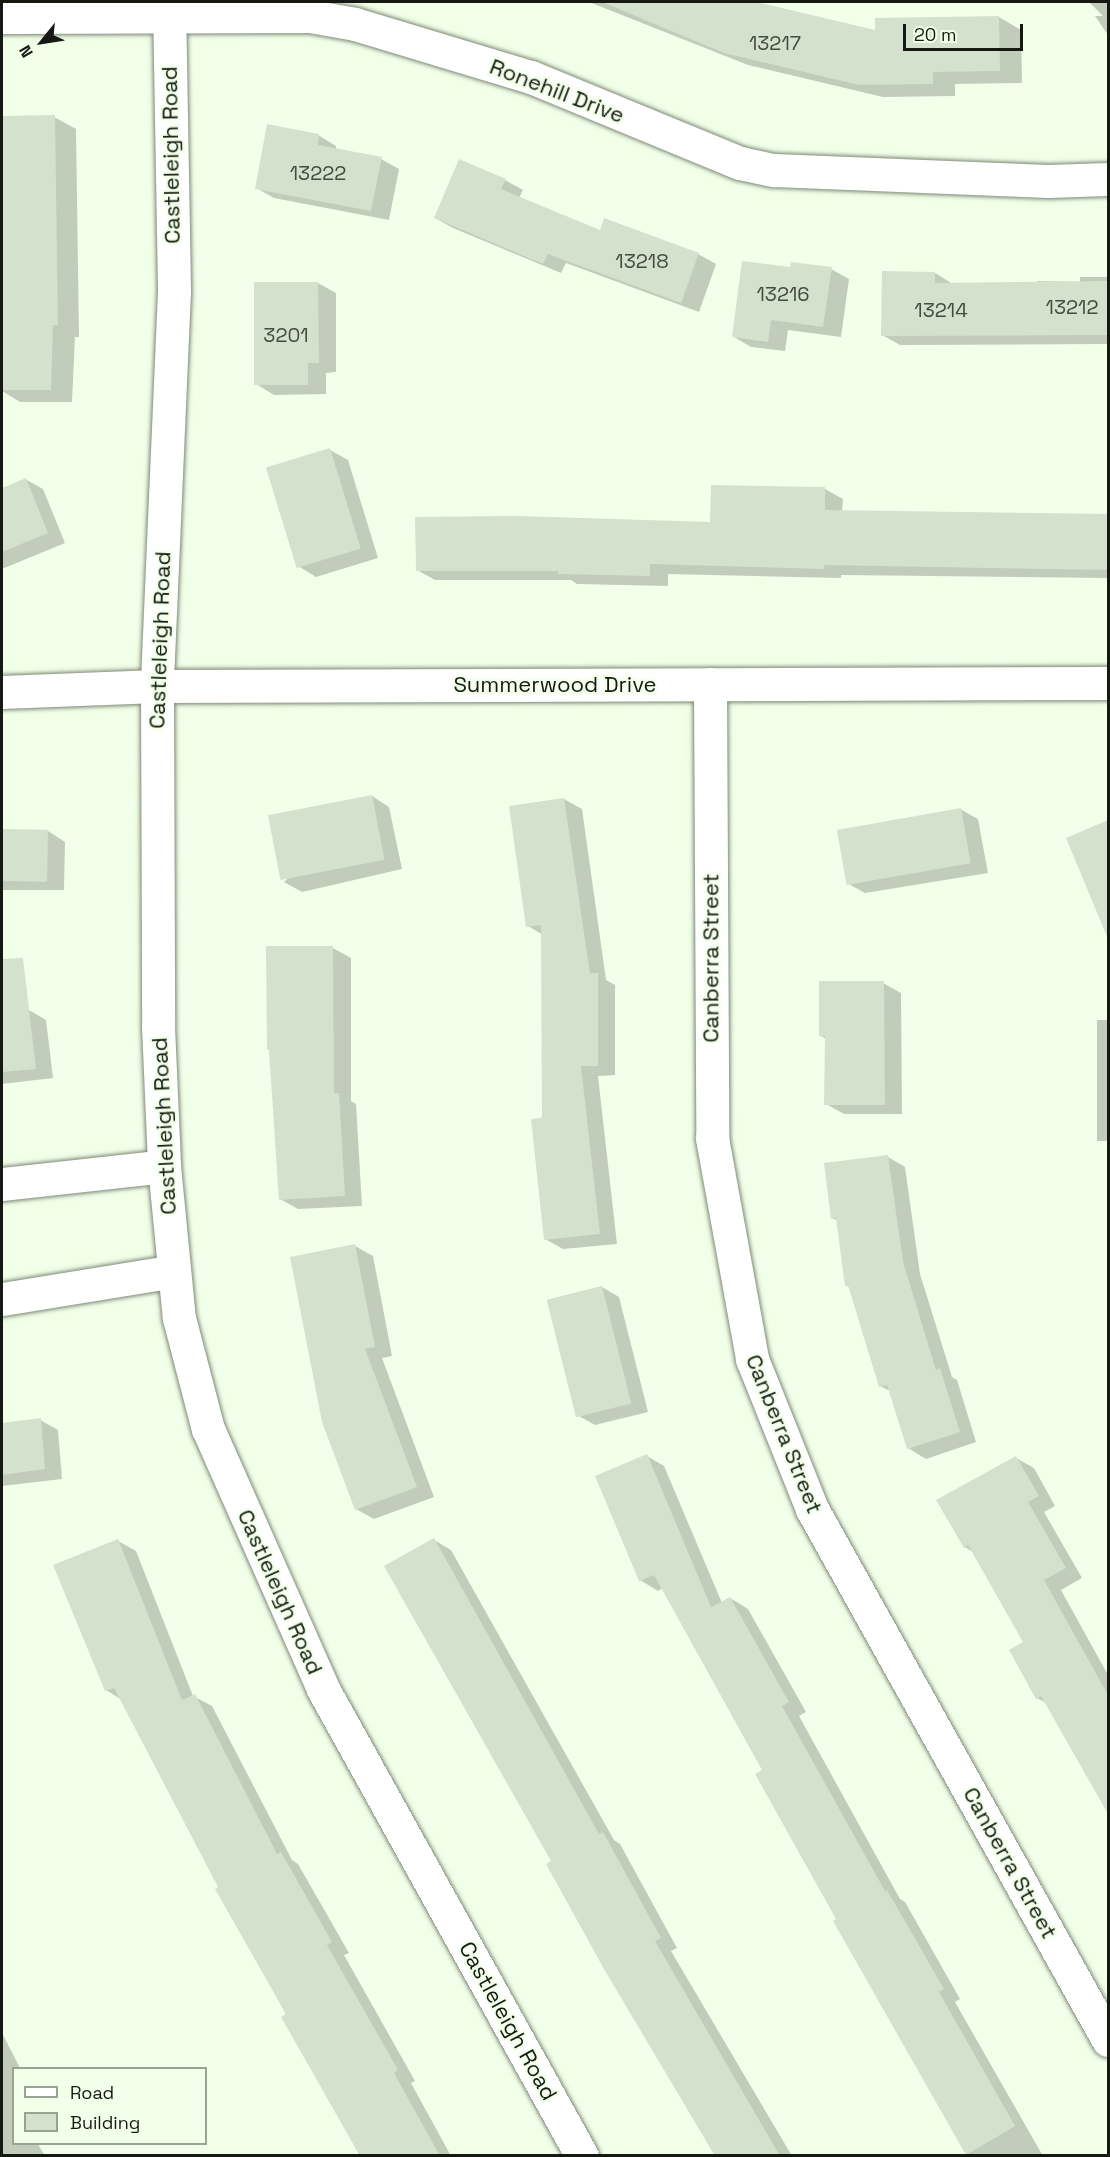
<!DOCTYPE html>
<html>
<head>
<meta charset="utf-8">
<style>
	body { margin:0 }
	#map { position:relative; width:1110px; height:2157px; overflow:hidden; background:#f2ffe9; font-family:"Space Grotesk",sans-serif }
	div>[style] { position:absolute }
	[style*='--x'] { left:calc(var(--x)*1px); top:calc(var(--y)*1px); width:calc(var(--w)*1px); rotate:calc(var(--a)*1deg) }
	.shadow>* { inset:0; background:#0003; transform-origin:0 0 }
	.building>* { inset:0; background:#d4e1cc; transform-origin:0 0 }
	.roads { filter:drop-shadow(0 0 2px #7e8a77) drop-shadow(0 0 2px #7e8a77) }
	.minor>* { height:33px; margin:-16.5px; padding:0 16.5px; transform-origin:16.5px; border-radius:16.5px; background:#fff }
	span { translate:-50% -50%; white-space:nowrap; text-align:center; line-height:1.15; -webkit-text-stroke:5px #f2ffe9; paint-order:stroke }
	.number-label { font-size:20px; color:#454b40 }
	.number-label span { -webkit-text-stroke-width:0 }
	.street-label { font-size:22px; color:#151912 }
	.frame { position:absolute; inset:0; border:3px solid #151912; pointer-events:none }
	.legend { position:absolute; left:12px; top:2067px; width:195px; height:78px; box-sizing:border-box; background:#f2ffe9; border:2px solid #9aa393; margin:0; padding:8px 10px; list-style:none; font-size:18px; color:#151912 }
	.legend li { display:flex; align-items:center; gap:12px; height:30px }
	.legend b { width:30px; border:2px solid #9aa393 }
	.north { position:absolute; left:12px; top:12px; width:60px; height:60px; -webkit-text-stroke:4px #f2ffe9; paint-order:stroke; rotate:240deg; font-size:16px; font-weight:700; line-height:24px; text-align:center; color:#151912 }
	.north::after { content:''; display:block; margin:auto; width:21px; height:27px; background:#151912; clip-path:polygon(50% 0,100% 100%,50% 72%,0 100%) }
	.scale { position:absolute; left:903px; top:24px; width:120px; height:27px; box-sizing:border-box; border:3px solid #151912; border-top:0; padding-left:8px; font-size:18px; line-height:21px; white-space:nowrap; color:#151912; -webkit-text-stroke:4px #f2ffe9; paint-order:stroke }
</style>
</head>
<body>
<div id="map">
	<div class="shadow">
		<i style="clip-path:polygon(589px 2px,751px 2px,884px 34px,876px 20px,999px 17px,1021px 30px,1022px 83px,955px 84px,955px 96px,883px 97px,748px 65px)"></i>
		<i style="clip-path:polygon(1089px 2px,1108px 2px,1108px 35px,1095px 16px,1103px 16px)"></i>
		<i style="clip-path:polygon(54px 117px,76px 129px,79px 337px,75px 337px,72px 402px,20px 402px,2px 391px,2px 118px)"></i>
		<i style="clip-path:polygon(318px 135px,336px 146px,336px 150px,381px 159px,399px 169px,389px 220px,274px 198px,256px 188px)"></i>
		<i style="clip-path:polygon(505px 180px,523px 190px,519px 198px,601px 232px,698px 254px,716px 264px,699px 312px,566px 263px,561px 273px,453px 228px,435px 218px)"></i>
		<i style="clip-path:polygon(792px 269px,831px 269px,849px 279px,841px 337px,788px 330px,785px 351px,751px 347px,734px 337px)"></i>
		<i style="clip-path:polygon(935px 273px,953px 284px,1037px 285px,1037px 281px,1080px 282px,1080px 277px,1108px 277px,1108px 344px,900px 345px,882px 335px)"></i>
		<i style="clip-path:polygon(318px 283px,336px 293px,336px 372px,326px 373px,326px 394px,274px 395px,256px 384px)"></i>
		<i style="clip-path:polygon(330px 450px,348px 460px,378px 558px,316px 577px,298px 566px)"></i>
		<i style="clip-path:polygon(25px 479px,43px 489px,65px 543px,2px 569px,2px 489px)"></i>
		<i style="clip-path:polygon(825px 489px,843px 499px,842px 512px,1108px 516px,1108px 578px,841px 575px,841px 578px,668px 574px,668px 586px,577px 584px,571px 580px,435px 580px,417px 570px,712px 524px)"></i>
		<i style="clip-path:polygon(372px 796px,389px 807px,402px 869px,302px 892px,284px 882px)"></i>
		<i style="clip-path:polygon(564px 799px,582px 809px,606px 980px,615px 985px,615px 1075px,598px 1076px,617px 1244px,563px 1249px,545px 1239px,543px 935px,528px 926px,511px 807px)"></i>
		<i style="clip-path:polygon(960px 809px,978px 819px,988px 873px,865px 893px,847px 883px)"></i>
		<i style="clip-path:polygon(1108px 822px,1108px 936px,1068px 839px)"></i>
		<i style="clip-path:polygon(2px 831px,48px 831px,65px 842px,64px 890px,2px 890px)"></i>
		<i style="clip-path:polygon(333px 948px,351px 958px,351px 1101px,356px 1104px,362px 1206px,298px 1209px,280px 1199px)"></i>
		<i style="clip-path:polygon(883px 983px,901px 993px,902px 1114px,844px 1114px,826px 1104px,826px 1039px,821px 1036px)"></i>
		<i style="clip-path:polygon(29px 1010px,46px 1020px,53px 1078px,2px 1084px,2px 1013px)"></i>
		<i style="left:1097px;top:1020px;width:11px;height:121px"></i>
		<i style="clip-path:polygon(888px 1157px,905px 1167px,920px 1274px,952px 1377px,957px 1380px,976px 1442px,926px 1459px,908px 1448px,890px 1391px,880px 1386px,849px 1287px,846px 1285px,838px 1221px,832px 1218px)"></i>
		<i style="clip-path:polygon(355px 1246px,373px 1256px,392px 1356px,382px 1358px,434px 1497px,374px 1519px,356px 1509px)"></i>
		<i style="clip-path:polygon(602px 1287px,619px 1297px,648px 1412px,595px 1425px,577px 1415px)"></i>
		<i style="clip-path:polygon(40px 1420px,58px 1430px,62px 1479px,2px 1486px,2px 1424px)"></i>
		<i style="clip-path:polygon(647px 1456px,664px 1466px,722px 1603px,730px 1598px,748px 1609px,806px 1712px,799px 1716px,900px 1899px,905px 1902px,960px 1999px,955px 2002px,1043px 2156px,969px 2156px,835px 1922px,838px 1920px,764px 1771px,663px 1588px,658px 1591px,640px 1580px)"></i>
		<i style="clip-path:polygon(1016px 1458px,1034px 1468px,1055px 1506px,1044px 1512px,1082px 1578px,1061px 1590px,1108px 1675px,1108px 1811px,1046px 1703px,1037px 1698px,1025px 1642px,973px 1552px,965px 1547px)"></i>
		<i style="clip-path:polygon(434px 1540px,451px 1550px,614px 1840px,620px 1844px,677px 1948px,671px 1951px,792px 2156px,717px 2156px,553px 1862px)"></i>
		<i style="clip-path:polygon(118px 1541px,136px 1551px,193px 1696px,212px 1706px,292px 1860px,298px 1864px,349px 1953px,344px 1955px,415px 2081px,411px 2083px,451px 2156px,360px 2156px,122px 1700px,106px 1690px)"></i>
		<i style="clip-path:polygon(2px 2033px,20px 2068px,14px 2068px,14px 2144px,38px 2144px,45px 2156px,2px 2156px)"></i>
	</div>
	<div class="building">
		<i style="clip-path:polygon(602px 2px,757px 2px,875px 30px,875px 18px,999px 16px,1000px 71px,933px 72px,933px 84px,859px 85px,724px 53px)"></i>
		<i style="clip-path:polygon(55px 115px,58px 325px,53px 325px,51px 390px,2px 390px,2px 116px)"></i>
		<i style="clip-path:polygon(267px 124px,319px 134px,318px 145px,382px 157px,371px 211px,255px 189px)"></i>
		<i style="clip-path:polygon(459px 159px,506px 179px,501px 189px,600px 230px,604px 218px,699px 253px,681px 303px,548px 254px,543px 264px,434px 218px)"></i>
		<i style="clip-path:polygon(742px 261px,790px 267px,791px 262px,832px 267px,823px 327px,771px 320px,768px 342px,732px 337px)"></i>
		<i style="clip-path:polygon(882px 271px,935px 272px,935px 283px,1108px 281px,1108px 335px,881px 336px)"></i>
		<i style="clip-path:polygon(254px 282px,318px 282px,319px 363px,308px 363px,308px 385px,254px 385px)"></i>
		<i style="left:330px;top:448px;width:105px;height:67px;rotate:73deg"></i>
		<i style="clip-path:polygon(26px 478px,48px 533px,2px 552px,2px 488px)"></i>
		<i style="clip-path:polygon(711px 485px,825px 487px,825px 510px,1108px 514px,1108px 570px,824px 565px,824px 569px,650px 564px,650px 576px,558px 574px,558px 571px,416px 571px,415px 517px,517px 516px,710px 522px)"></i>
		<i style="left:372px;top:795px;width:66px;height:106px;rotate:79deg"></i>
		<i style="clip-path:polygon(564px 798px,590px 973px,598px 973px,598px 1066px,581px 1066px,600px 1234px,544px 1240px,531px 1119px,542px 1118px,541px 925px,526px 927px,509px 806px)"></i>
		<i style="left:961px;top:808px;width:56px;height:126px;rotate:80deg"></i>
		<i style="clip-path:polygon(1108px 820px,1108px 939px,1066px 838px)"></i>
		<i style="left:2px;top:829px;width:46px;height:52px;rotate:1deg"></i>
		<i style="clip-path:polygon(266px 946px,333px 946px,334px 1093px,339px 1093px,345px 1196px,279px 1200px,269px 1050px,267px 1050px)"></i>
		<i style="clip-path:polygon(23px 958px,36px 1069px,2px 1072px,2px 959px)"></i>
		<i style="clip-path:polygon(819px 981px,884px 981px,885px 1105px,824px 1105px,825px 1036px,819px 1036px)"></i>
		<i style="clip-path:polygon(888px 1155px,903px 1262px,936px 1370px,940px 1368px,960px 1432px,907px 1449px,887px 1385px,879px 1387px,848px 1285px,845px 1286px,836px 1218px,831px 1219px,824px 1163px)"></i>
		<i style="clip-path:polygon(355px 1244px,375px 1347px,365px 1349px,417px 1487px,355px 1510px,322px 1422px,290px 1257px)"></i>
		<i style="left:602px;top:1286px;width:121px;height:57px;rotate:76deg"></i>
		<i style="clip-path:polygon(41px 1418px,45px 1469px,2px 1475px,2px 1423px)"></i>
		<i style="clip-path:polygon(647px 1454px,711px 1607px,730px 1597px,789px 1702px,782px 1706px,885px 1891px,887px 1890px,944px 1989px,939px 1992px,1015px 2126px,966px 2155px,833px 1921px,836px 1919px,755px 1774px,762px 1770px,654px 1575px,639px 1581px,595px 1476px)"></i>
		<i style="clip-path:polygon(1016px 1456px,1039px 1496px,1028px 1502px,1066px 1568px,1044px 1580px,1108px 1695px,1108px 1814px,1041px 1696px,1036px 1699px,1009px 1650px,1023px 1642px,968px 1545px,964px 1548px,936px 1500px)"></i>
		<i style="clip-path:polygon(434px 1538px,599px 1834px,603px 1832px,661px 1938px,655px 1941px,780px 2156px,715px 2156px,604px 1969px,546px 1864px,551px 1861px,384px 1566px)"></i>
		<i style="clip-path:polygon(118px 1539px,182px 1700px,195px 1694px,277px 1854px,281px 1852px,332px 1942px,327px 1945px,398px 2070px,394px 2073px,440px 2156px,360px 2156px,281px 2017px,286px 2014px,215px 1889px,218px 1887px,114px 1688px,105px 1691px,53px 1565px)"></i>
	</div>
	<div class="roads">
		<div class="minor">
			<i style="--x:169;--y:2;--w:289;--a:89"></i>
			<i style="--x:174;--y:291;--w:395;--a:92.5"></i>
			<i style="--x:157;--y:686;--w:340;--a:89.8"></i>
			<i style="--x:158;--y:1026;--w:140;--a:87.5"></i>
			<i style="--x:164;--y:1166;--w:153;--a:84.4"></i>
			<i style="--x:179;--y:1318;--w:115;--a:75.4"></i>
			<i style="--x:208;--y:1429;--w:284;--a:66.1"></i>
			<i style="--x:323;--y:1689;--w:534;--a:60.99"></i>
			<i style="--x:2;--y:17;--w:308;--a:-0.2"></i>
			<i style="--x:310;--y:16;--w:46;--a:10.1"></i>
			<i style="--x:355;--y:24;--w:184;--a:16.8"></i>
			<i style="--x:531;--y:77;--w:226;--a:22.4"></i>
			<i style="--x:740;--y:163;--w:35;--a:12"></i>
			<i style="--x:774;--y:170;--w:274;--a:2.3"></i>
			<i style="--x:1048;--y:181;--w:60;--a:-1.9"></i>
			<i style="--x:710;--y:684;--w:454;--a:89.7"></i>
			<i style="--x:712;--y:1138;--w:225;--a:79.7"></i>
			<i style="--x:752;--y:1359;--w:162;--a:68.2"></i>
			<i style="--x:812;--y:1509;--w:608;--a:60.86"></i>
			<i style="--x:2;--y:692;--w:155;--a:-2.2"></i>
			<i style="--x:157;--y:686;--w:951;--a:-0.18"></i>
			<i style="--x:2;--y:1184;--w:163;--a:-6.3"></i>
			<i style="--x:2;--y:1299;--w:174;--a:-9.2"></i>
		</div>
	</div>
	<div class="number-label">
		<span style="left:775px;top:43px">13217</span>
		<span style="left:318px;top:173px">13222</span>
		<span style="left:642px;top:261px">13218</span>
		<span style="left:783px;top:294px">13216</span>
		<span style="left:1072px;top:307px">13212</span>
		<span style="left:941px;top:310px">13214</span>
		<span style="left:286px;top:335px">3201</span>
	</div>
	<div class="street-label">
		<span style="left:557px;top:91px;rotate:21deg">Ronehill Drive</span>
		<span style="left:171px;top:155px;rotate:-91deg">Castleleigh Road</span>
		<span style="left:160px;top:640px;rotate:-88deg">Castleleigh Road</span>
		<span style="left:555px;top:685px">Summerwood Drive</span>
		<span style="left:711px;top:958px;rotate:-90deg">Canberra Street</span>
		<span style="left:164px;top:1126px;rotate:-93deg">Castleleigh Road</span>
		<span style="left:784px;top:1434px;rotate:68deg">Canberra Street</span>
		<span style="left:280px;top:1592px;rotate:66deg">Castleleigh Road</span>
		<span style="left:1010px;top:1863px;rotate:61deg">Canberra Street</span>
		<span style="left:508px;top:2021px;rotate:61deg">Castleleigh Road</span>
	</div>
	<div class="frame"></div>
	<ul class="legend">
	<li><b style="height:8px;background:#fff"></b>Road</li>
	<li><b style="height:16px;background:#d4e1cc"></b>Building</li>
	</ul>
	<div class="north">N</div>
	<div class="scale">20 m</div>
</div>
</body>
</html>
